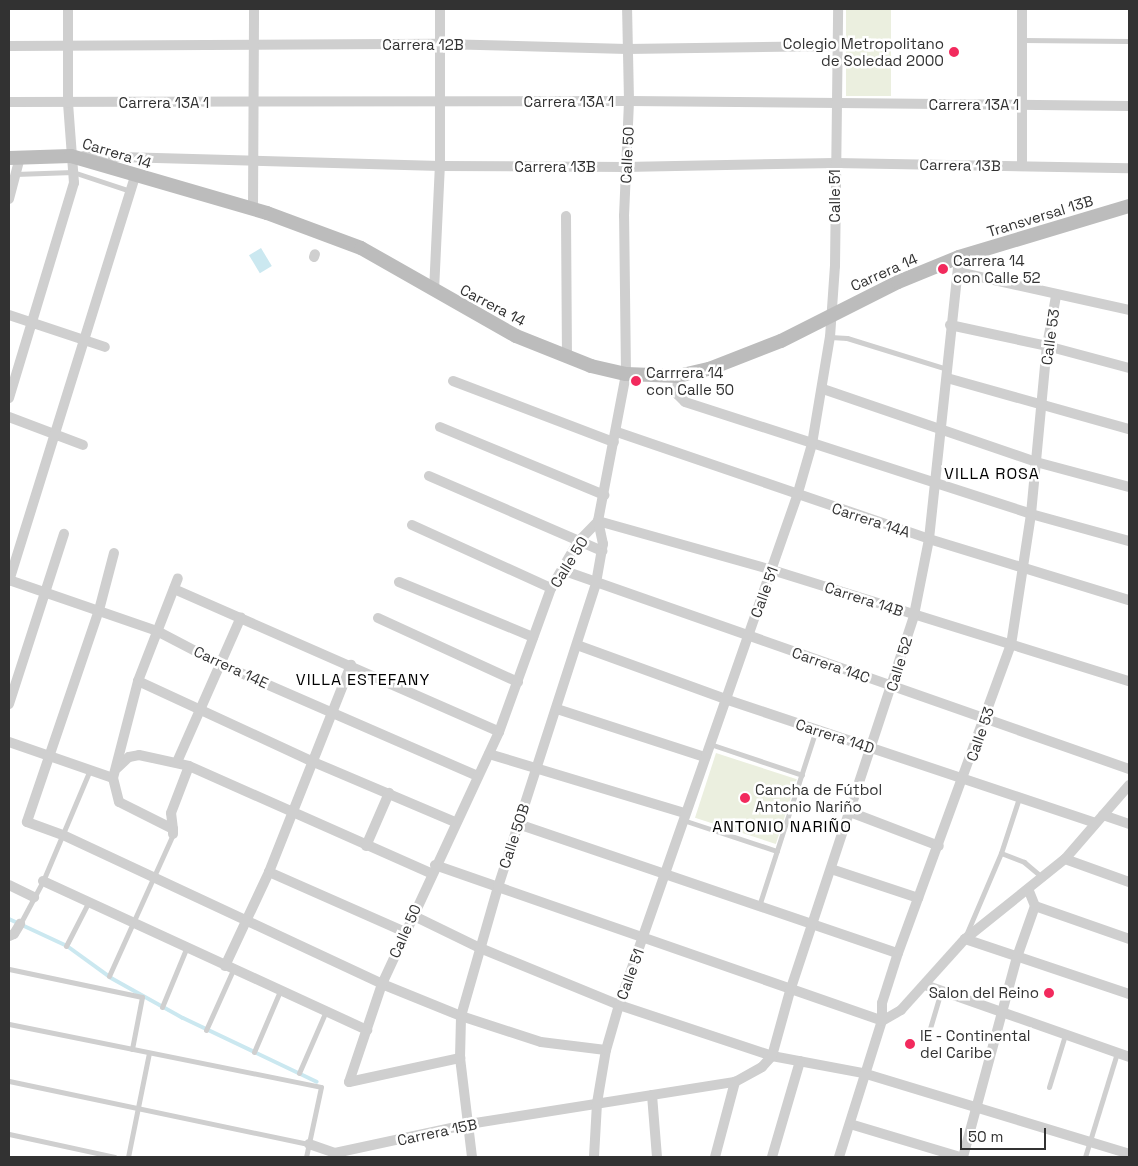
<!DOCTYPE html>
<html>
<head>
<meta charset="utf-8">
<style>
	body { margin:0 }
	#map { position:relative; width:1138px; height:1166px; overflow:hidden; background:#fff; font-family:"Space Grotesk",sans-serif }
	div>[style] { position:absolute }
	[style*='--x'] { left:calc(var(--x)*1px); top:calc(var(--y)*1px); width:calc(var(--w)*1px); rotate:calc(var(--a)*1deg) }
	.green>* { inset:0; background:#ebefdf; transform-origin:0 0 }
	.water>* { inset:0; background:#cbe8f0; transform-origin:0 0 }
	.stream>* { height:4px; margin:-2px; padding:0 2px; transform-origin:2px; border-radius:2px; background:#cbe8f0 }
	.lane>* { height:5px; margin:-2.5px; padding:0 2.5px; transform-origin:2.5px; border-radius:2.5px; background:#cfcfcf }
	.street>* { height:10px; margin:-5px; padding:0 5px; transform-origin:5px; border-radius:5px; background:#cfcfcf }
	.secondary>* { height:14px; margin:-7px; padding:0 7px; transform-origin:7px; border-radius:7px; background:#bcbcbc }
	.dots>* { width:14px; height:14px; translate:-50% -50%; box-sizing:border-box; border:2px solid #fff; border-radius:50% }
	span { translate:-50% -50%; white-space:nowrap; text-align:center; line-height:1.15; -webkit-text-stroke:5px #fff; paint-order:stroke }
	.poi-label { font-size:15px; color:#323232 }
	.right { translate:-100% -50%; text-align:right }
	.left { translate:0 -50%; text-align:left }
	.street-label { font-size:15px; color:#323232 }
	.neighbourhood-label { font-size:16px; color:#000; letter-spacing:1px }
	.frame { position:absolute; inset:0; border:10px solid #323232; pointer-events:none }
	.scale { position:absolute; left:960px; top:1128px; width:86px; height:22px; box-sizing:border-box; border:2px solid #323232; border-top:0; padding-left:6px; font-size:15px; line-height:18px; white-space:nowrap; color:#323232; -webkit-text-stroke:4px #fff; paint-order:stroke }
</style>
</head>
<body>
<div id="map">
	<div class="green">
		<i style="left:846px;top:9px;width:45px;height:87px"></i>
		<i style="left:716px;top:753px;width:85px;height:68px;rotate:18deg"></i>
	</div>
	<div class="water">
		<i style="left:261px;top:248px;width:21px;height:14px;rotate:59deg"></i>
	</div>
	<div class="stream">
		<i style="--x:9;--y:919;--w:64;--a:25"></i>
		<i style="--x:67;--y:946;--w:54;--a:36"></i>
		<i style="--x:111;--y:978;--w:82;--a:29.1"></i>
		<i style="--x:183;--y:1018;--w:148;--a:25.5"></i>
	</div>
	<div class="lane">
		<i style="--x:1023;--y:40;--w:106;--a:0.5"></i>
		<i style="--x:15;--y:174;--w:58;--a:-2"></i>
		<i style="--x:73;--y:172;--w:60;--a:18.4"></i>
		<i style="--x:830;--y:337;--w:17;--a:3"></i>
		<i style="--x:847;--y:338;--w:105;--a:17.2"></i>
		<i style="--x:710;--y:744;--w:97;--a:18.6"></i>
		<i style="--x:683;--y:820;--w:99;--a:18.3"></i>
		<i style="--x:1001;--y:853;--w:25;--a:21"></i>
		<i style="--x:1024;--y:862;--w:25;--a:40"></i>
		<i style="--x:759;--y:906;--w:185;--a:-72.1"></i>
		<i style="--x:20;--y:924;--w:49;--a:-61.9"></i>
		<i style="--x:43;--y:881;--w:121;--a:-67.1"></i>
		<i style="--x:966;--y:935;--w:89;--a:-66.9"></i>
		<i style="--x:1001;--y:853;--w:58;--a:-71.9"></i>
		<i style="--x:66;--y:946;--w:48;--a:-62.9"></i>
		<i style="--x:9;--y:969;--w:136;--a:11.9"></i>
		<i style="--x:142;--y:997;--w:53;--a:100.9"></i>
		<i style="--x:109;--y:976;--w:156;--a:-65.7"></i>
		<i style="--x:162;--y:1007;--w:63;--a:-67.5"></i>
		<i style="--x:9;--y:1024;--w:318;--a:11.4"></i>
		<i style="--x:321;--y:1087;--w:72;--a:102.1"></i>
		<i style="--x:206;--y:1030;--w:66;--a:-65.8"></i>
		<i style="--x:928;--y:1035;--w:46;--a:-73.5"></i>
		<i style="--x:254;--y:1052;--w:66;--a:-66.9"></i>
		<i style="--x:299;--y:1073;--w:68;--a:-66.5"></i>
		<i style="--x:9;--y:1081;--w:307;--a:11.9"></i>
		<i style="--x:1049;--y:1087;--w:54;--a:-72.9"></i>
		<i style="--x:9;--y:1134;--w:108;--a:12.2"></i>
		<i style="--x:128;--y:1157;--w:106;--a:-78.6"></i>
		<i style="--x:1085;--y:1157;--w:109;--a:-72.9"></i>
	</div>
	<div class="street">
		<i style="--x:9;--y:46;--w:431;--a:-0.3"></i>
		<i style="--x:440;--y:44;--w:187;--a:1.5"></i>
		<i style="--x:627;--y:49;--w:211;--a:-0.8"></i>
		<i style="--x:9;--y:102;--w:620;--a:-0.09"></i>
		<i style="--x:629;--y:101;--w:500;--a:0.57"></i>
		<i style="--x:84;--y:156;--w:356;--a:1.6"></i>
		<i style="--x:440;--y:166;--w:185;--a:0.3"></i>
		<i style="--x:625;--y:167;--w:210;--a:-1.1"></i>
		<i style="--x:835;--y:163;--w:294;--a:1"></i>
		<i style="--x:1022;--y:166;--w:157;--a:-90"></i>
		<i style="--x:9;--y:199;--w:43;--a:-75.3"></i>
		<i style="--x:253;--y:208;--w:199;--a:-89.7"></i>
		<i style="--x:566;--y:216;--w:142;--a:89.6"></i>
		<i style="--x:314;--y:257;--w:3;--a:-72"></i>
		<i style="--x:958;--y:272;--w:175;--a:12.5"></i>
		<i style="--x:434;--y:291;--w:125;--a:-87.3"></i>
		<i style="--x:440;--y:166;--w:157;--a:-90"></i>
		<i style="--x:9;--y:315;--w:101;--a:18.4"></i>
		<i style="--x:950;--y:325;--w:99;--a:12.2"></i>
		<i style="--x:1047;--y:346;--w:85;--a:15"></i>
		<i style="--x:678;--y:376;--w:18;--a:93"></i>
		<i style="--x:677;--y:394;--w:11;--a:45"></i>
		<i style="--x:685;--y:402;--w:364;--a:17.9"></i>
		<i style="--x:1031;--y:514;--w:102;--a:15.4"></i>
		<i style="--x:947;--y:378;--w:189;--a:15.7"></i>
		<i style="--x:453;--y:381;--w:172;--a:20.8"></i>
		<i style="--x:823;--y:389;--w:225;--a:18.9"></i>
		<i style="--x:1036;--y:462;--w:96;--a:15"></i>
		<i style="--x:9;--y:398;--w:225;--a:-73.2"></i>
		<i style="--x:74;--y:183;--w:80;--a:-94.3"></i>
		<i style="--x:68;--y:103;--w:94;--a:-90"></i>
		<i style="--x:9;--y:417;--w:79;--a:20.7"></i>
		<i style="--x:440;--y:427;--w:178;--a:22.5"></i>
		<i style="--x:617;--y:432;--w:330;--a:18.9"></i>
		<i style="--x:929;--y:539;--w:209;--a:17"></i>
		<i style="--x:429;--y:476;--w:189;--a:23.4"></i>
		<i style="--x:598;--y:521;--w:181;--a:15.7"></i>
		<i style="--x:772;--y:570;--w:374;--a:17.3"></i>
		<i style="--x:412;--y:525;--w:153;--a:24.4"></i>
		<i style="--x:114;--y:553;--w:59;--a:104.7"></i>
		<i style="--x:99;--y:610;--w:224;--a:108.8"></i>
		<i style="--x:27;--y:822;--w:38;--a:20"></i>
		<i style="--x:63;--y:835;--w:352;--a:25"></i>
		<i style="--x:382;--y:984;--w:85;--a:22.1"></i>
		<i style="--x:461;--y:1016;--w:84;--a:18"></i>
		<i style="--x:541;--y:1042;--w:65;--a:7"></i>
		<i style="--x:562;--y:570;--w:601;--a:19.34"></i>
		<i style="--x:9;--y:580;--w:157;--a:19"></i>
		<i style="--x:157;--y:631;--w:71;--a:27.6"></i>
		<i style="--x:220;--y:664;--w:280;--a:23.5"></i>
		<i style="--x:9;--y:581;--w:424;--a:-72.7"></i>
		<i style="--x:399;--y:582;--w:145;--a:22.3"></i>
		<i style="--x:174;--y:589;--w:355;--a:23.7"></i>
		<i style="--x:378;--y:618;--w:154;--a:24.6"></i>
		<i style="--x:577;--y:645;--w:158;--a:20"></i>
		<i style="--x:725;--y:699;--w:390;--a:18.5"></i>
		<i style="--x:138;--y:681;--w:191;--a:24.8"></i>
		<i style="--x:311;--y:761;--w:156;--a:23"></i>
		<i style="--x:9;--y:704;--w:179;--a:-72.1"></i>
		<i style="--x:557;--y:709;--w:156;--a:18"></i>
		<i style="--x:9;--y:742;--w:110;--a:19.1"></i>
		<i style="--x:489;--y:754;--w:205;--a:16.8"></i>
		<i style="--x:177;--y:762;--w:158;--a:-66.2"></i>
		<i style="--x:117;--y:768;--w:16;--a:-43"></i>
		<i style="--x:129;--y:757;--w:10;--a:-11"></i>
		<i style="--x:139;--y:755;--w:51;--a:12.4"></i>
		<i style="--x:189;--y:766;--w:265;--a:23.9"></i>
		<i style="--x:850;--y:812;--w:95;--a:20.9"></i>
		<i style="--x:1103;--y:815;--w:28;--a:19"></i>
		<i style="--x:518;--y:824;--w:401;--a:18.8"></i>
		<i style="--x:173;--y:829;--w:16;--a:-97"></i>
		<i style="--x:171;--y:813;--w:50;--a:-69"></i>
		<i style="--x:173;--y:834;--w:5;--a:-90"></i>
		<i style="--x:173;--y:829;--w:60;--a:-153.4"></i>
		<i style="--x:119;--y:802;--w:25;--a:-104"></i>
		<i style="--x:113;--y:778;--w:100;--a:-75.5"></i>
		<i style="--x:138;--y:681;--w:110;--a:-68.8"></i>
		<i style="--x:366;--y:846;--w:58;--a:-66.5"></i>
		<i style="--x:1065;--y:859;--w:68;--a:19.8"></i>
		<i style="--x:435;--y:865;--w:473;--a:19.2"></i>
		<i style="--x:882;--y:1021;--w:22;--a:-30"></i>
		<i style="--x:901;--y:1010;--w:96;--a:-48"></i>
		<i style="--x:965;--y:939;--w:128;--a:-38.7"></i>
		<i style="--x:1065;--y:859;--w:98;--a:-49.1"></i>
		<i style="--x:831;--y:869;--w:92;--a:18.4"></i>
		<i style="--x:269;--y:872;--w:149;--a:23.8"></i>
		<i style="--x:43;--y:881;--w:357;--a:24.7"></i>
		<i style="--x:9;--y:885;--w:28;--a:26"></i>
		<i style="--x:1035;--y:906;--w:100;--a:19.3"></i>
		<i style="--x:412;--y:915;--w:76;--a:25.9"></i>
		<i style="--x:480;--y:948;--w:150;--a:22.3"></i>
		<i style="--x:619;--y:1005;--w:161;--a:18.4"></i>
		<i style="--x:772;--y:1056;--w:93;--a:10.6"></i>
		<i style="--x:863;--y:1073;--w:278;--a:16.9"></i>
		<i style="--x:9;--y:936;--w:5;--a:-22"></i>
		<i style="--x:14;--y:934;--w:12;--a:-59"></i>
		<i style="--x:965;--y:939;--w:173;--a:18.5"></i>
		<i style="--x:225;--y:966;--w:104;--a:-64.9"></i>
		<i style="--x:269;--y:872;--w:223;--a:-68.4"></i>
		<i style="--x:925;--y:985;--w:216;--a:19.4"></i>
		<i style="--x:349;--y:1082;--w:103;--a:-71.4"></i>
		<i style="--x:382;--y:984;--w:278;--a:-65.1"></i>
		<i style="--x:499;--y:732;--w:153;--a:-70.1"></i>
		<i style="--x:551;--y:588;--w:53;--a:-59.6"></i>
		<i style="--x:578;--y:542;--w:29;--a:-46"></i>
		<i style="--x:598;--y:521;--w:150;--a:-79.2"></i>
		<i style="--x:626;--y:374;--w:158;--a:-90.7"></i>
		<i style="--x:624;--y:216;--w:115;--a:-87.5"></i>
		<i style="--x:629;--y:101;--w:92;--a:-91.2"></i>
		<i style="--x:349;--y:1082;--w:114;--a:-12.2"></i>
		<i style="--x:652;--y:1095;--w:62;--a:85.4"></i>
		<i style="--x:850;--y:1124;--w:115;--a:16.7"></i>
		<i style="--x:309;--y:1144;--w:28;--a:19"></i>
		<i style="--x:335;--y:1153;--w:137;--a:-12.2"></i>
		<i style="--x:469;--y:1124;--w:269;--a:-9"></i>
		<i style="--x:735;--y:1082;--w:31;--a:-29"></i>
		<i style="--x:762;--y:1067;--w:15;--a:-48"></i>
		<i style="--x:772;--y:1056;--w:67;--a:-74.5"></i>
		<i style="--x:790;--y:991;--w:396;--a:-71.7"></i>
		<i style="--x:914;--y:615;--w:77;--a:-78.8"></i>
		<i style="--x:929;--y:539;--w:284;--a:-83.9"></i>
		<i style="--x:472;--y:1157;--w:100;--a:-96.9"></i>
		<i style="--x:460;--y:1058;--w:42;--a:-88.6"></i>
		<i style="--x:461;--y:1016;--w:134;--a:-74"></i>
		<i style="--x:498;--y:887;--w:319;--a:-72.1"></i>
		<i style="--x:596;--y:583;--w:40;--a:-80"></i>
		<i style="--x:603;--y:544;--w:24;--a:-102"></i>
		<i style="--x:594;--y:1157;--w:54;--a:-86.8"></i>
		<i style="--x:597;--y:1103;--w:54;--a:-80.4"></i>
		<i style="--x:606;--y:1050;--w:47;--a:-73.9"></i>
		<i style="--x:619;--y:1005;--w:539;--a:-70.72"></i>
		<i style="--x:797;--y:496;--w:54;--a:-73.9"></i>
		<i style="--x:812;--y:444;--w:109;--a:-80.5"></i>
		<i style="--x:830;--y:337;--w:71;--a:-86"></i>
		<i style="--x:835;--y:266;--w:257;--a:-89.3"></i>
		<i style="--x:715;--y:1157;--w:78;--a:-75.1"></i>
		<i style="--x:772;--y:1157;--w:100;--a:-73.7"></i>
		<i style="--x:839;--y:1157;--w:143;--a:-72.5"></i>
		<i style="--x:882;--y:1021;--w:18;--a:-90"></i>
		<i style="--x:882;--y:1003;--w:52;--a:-72.3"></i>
		<i style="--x:898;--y:953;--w:328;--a:-69.9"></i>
		<i style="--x:1011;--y:645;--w:133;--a:-81.3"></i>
		<i style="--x:1031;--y:514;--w:169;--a:-84.6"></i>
		<i style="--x:1047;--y:346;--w:51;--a:-79.8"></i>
		<i style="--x:963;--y:1157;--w:207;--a:-74.9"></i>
		<i style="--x:1017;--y:957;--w:54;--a:-70.6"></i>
		<i style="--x:1035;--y:906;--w:16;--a:-112"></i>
	</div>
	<div class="secondary">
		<i style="--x:9;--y:158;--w:62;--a:-1.8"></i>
		<i style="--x:71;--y:156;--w:204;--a:16.2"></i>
		<i style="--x:267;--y:213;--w:100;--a:20.4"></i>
		<i style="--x:361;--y:248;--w:178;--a:29.6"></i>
		<i style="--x:516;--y:336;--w:81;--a:21.8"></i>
		<i style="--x:591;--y:366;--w:36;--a:13"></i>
		<i style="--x:626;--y:374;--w:52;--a:2.2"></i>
		<i style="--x:678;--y:376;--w:32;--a:-13"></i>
		<i style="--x:709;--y:369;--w:77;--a:-21.3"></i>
		<i style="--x:781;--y:341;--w:131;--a:-26.8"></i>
		<i style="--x:898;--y:282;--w:66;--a:-22.3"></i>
		<i style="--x:959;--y:257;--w:177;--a:-16.7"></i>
	</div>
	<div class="dots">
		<i style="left:954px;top:52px;background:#f22a5d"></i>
		<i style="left:943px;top:269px;background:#f22a5d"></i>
		<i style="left:636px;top:381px;background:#f22a5d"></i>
		<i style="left:745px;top:798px;background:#f22a5d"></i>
		<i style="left:1049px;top:993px;background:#f22a5d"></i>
		<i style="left:910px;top:1044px;background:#f22a5d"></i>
	</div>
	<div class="poi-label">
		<span class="right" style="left:944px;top:52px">Colegio Metropolitano<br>de Soledad 2000</span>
		<span class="left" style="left:953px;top:269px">Carrera 14<br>con Calle 52</span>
		<span class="left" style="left:646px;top:381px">Carrrera 14<br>con Calle 50</span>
		<span class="left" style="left:755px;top:798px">Cancha de Fútbol<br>Antonio Nariño</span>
		<span class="right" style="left:1039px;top:993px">Salon del Reino</span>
		<span class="left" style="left:920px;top:1044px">IE - Continental<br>del Caribe</span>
	</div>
	<div class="street-label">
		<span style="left:423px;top:45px">Carrera 12B</span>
		<span style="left:569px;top:102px">Carrera 13A 1</span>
		<span style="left:164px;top:103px">Carrera 13A 1</span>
		<span style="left:974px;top:105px">Carrera 13A 1</span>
		<span style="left:117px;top:153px;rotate:17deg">Carrera 14</span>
		<span style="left:627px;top:155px;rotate:-87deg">Calle 50</span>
		<span style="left:960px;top:165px;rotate:1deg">Carrera 13B</span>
		<span style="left:555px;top:167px">Carrera 13B</span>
		<span style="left:835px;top:196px;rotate:-90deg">Calle 51</span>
		<span style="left:1040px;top:216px;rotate:-17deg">Transversal 13B</span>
		<span style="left:884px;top:272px;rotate:-24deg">Carrera 14</span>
		<span style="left:493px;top:305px;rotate:28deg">Carrera 14</span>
		<span style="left:1050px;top:337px;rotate:-82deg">Calle 53</span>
		<span style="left:871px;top:520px;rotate:18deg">Carrera 14A</span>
		<span style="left:569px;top:562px;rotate:-58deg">Calle 50</span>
		<span style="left:764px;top:592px;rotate:-70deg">Calle 51</span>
		<span style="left:864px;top:599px;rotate:18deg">Carrera 14B</span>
		<span style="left:899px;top:664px;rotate:-73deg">Calle 52</span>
		<span style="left:831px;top:665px;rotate:19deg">Carrera 14C</span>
		<span style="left:231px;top:667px;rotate:25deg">Carrera 14E</span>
		<span style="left:980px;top:734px;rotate:-71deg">Calle 53</span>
		<span style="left:835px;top:736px;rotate:18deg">Carrera 14D</span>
		<span style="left:514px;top:836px;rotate:-72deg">Calle 50B</span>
		<span style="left:405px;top:931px;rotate:-66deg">Calle 50</span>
		<span style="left:630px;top:974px;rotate:-70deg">Calle 51</span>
		<span style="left:437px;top:1132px;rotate:-12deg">Carrera 15B</span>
	</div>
	<div class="neighbourhood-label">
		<span style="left:992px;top:474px">VILLA ROSA</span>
		<span style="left:363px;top:680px">VILLA ESTEFANY</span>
		<span style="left:782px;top:827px">ANTONIO NARIÑO</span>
	</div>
	<div class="frame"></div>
	<div class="scale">50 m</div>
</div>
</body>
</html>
